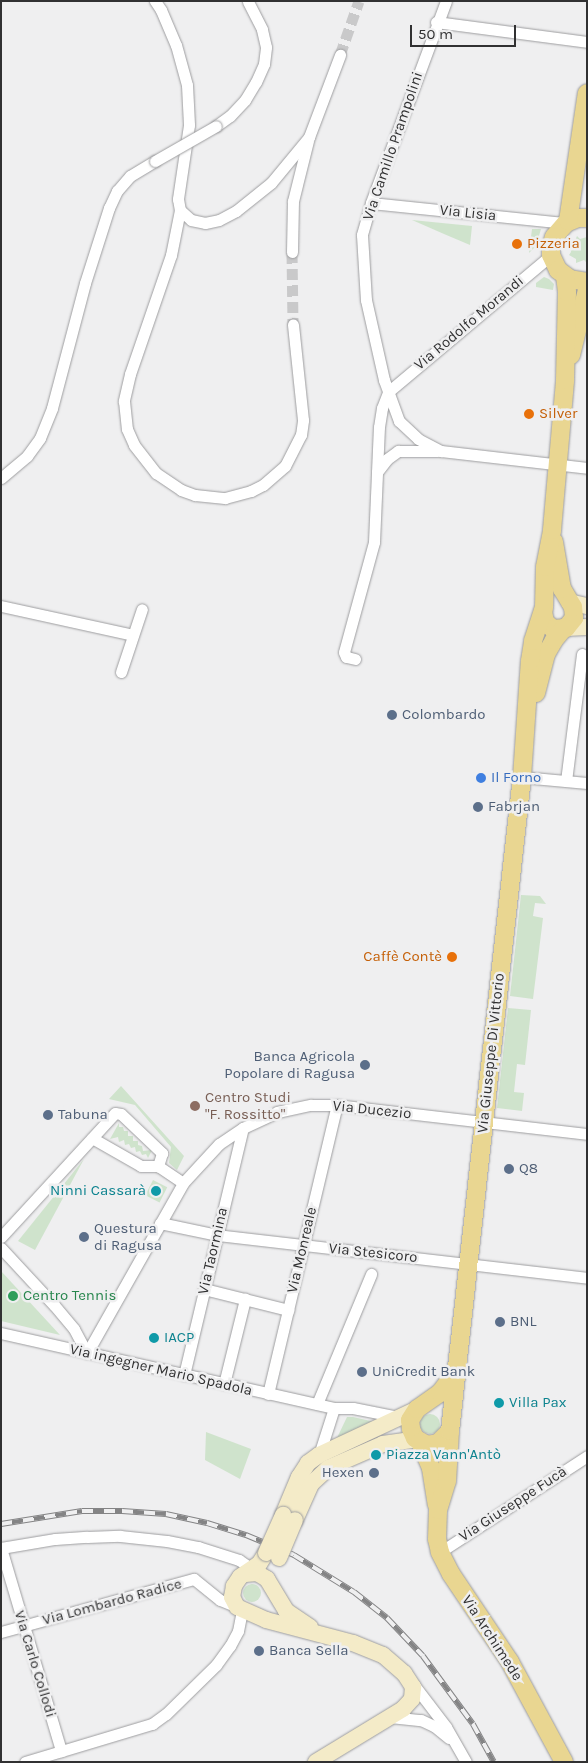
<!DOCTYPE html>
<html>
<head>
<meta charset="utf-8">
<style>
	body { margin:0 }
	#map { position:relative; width:588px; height:1763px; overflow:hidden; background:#efeff0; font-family:Karla,sans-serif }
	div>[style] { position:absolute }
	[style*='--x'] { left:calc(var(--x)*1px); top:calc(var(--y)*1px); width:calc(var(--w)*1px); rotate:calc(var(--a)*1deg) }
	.green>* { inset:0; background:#cfe3cc; transform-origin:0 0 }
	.round { border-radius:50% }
	.minor-tunnel>* { height:11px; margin-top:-5.5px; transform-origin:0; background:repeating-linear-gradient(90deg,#c9c9ca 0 11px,transparent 0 16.5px) }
	.roads { filter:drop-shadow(0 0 1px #9d9d9f) drop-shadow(0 0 1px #9d9d9f) }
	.minor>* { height:11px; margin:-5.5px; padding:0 5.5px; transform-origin:5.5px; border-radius:5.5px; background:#fff }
	.secondary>* { height:16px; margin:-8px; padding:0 8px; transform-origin:8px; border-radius:8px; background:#f4ebc8 }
	.primary>* { height:18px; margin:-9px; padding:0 9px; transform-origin:9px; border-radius:9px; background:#e9d691 }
	.rail>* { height:5.5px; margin-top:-2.75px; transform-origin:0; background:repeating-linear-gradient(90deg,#efeff0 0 11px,#848485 0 22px); box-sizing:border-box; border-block:1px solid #848485 }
	.bridges { filter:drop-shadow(0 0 1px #9d9d9f) drop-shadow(0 0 1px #9d9d9f) }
	.minor-bridge>* { height:11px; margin:-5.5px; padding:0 5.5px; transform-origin:5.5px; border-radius:5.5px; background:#fff }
	.secondary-bridge>* { height:16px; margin:-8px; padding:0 8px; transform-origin:8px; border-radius:8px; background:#f4ebc8 }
	.dots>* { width:14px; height:14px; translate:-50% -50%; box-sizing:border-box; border:2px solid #efeff0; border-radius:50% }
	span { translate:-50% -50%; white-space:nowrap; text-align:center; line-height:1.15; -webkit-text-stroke:5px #efeff0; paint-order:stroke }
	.street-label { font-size:15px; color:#313132 }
	.food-label { font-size:15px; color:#c56008 }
	.left { translate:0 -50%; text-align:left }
	.right { translate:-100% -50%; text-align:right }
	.service-label { font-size:15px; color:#4e5e75 }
	.shop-label { font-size:15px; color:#366cbe }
	.education-label { font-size:15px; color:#785e54 }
	.culture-label { font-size:15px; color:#0d838f }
	.leisure-label { font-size:15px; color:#27864d }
	.frame { position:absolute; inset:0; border:2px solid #313132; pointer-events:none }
	.scale { position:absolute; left:410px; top:25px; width:106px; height:22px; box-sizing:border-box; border:2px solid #313132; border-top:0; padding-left:6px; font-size:15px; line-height:18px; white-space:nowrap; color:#313132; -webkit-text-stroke:4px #efeff0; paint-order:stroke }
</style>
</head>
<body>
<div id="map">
	<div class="green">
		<i style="clip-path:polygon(412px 220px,472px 226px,470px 245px,444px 234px)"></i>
		<i style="clip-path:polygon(532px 229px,541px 229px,536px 246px,529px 253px)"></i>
		<i style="clip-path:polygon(577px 236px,580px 239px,587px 237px,587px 263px,584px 260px,576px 263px,576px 259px,569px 255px,571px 252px,570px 243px,574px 243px)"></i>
		<i style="clip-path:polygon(544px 277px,549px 279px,554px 284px,553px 290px,536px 287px,536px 283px)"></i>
		<i style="clip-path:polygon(521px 895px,540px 896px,546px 904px,535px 903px,533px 916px,543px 918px,533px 999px,510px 996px)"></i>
		<i style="clip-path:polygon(508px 1008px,531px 1010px,525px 1065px,517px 1064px,514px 1092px,524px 1093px,522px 1111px,497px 1108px)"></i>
		<i style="clip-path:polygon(121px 1086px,184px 1156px,177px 1170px,169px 1163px,171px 1147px,135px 1105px,109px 1099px)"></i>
		<i style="clip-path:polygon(119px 1123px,119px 1127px,123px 1127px,124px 1131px,128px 1131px,128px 1136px,133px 1136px,133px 1141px,138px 1141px,138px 1145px,142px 1146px,143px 1151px,152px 1150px,148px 1158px,146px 1154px,142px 1155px,140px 1151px,136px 1152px,135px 1147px,131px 1148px,129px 1144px,125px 1145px,124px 1140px,119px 1142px,118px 1137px,110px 1139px)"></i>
		<i style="clip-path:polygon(84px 1159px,35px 1250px,18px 1241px)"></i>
		<i style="left:153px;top:1180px;width:16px;height:17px;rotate:27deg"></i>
		<i style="clip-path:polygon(1px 1271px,60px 1335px,1px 1321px)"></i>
		<i class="round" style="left:420px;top:1414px;width:20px;height:20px"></i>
		<i style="clip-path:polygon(347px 1417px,353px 1417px,375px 1422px,336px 1440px)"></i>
		<i style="clip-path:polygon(206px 1432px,251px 1449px,240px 1479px,205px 1460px)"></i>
		<i class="round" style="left:243px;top:1584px;width:18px;height:18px"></i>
	</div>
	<div class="minor-tunnel">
		<i style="--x:340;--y:55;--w:57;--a:-70.6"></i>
		<i style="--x:292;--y:252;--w:73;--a:89.2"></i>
	</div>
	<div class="roads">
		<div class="minor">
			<i style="--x:155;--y:1;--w:11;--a:56"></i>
			<i style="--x:161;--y:10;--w:38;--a:67"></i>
			<i style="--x:176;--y:45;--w:41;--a:74.6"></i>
			<i style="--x:187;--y:85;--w:40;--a:87.1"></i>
			<i style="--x:189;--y:125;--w:75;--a:98.5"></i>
			<i style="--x:178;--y:199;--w:11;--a:80"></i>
			<i style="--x:180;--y:210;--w:15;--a:42"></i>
			<i style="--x:191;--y:220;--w:14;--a:12"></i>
			<i style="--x:205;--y:223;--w:14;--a:-12"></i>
			<i style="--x:219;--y:220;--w:19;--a:-28"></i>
			<i style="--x:236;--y:211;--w:45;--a:-38.7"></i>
			<i style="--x:271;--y:183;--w:60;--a:-50.4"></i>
			<i style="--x:309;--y:137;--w:88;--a:-69.3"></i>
			<i style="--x:446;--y:1;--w:215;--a:110.4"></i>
			<i style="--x:371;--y:203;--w:33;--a:106"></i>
			<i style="--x:362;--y:235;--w:65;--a:86.5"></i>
			<i style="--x:366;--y:300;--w:82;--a:77.3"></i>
			<i style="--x:384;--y:380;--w:44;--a:69.9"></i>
			<i style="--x:399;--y:421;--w:26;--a:43"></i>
			<i style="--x:418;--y:439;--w:26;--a:28"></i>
			<i style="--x:441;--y:451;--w:147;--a:6.6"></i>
			<i style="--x:436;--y:22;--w:152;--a:7.5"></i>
			<i style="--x:216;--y:126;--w:17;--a:-36"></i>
			<i style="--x:230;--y:116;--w:22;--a:-47"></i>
			<i style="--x:245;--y:100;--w:21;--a:-59"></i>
			<i style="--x:256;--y:82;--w:20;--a:-66"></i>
			<i style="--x:264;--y:64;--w:17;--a:-83"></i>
			<i style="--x:266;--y:47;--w:18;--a:-103"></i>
			<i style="--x:262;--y:29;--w:31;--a:-117"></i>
			<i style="--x:371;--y:203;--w:196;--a:5.9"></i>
			<i style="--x:180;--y:210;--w:46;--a:101.3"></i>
			<i style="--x:171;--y:255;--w:126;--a:109"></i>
			<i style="--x:130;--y:374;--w:28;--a:103"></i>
			<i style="--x:124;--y:401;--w:28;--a:84"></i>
			<i style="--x:127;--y:429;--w:17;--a:66"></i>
			<i style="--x:134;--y:445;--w:36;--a:52"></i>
			<i style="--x:156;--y:473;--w:30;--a:34"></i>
			<i style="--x:181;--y:490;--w:15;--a:20"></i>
			<i style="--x:195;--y:495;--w:30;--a:6"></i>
			<i style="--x:225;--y:498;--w:27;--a:-15"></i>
			<i style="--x:251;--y:491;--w:13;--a:-27"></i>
			<i style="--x:263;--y:485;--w:29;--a:-41"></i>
			<i style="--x:285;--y:466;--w:35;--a:-63"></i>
			<i style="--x:301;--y:435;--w:15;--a:-82"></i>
			<i style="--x:303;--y:420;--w:96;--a:-96"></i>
			<i style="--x:292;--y:252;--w:51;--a:-88.9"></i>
			<i style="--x:293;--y:201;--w:62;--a:-76"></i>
			<i style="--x:377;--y:472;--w:45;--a:-87.5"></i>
			<i style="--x:379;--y:427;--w:19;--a:-81"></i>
			<i style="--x:382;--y:408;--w:17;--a:-69"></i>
			<i style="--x:388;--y:392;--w:213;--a:-40"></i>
			<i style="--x:1;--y:478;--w:34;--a:-40"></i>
			<i style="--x:27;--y:456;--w:22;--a:-54"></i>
			<i style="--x:40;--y:438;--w:32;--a:-68"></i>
			<i style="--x:52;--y:408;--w:129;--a:-75.2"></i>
			<i style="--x:85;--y:283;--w:79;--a:-72.3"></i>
			<i style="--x:109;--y:208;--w:19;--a:-65"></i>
			<i style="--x:117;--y:191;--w:20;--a:-49"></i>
			<i style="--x:130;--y:176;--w:29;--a:-31"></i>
			<i style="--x:1;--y:606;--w:135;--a:12.4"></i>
			<i style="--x:355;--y:659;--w:9;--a:-167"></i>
			<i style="--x:346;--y:657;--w:5;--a:-112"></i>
			<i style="--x:344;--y:652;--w:114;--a:-74.7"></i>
			<i style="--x:374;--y:542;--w:70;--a:-87.5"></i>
			<i style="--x:377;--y:472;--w:16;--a:-52"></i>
			<i style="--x:387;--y:459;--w:14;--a:-36"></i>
			<i style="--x:398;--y:451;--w:39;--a:0"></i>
			<i style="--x:121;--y:672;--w:66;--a:-71.6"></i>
			<i style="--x:522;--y:777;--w:65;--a:5.3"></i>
			<i style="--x:566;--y:781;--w:128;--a:-82.8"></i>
			<i style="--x:92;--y:1138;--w:56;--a:29.7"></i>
			<i style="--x:141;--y:1166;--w:17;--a:0"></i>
			<i style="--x:158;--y:1166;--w:30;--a:34"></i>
			<i style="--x:160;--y:1223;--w:58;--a:11.9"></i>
			<i style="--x:217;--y:1235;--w:372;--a:6.6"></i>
			<i style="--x:1;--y:1237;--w:168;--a:-47.4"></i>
			<i style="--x:115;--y:1113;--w:6;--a:9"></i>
			<i style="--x:121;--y:1114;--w:57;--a:43.6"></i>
			<i style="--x:162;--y:1153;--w:14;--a:107"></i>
			<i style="--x:1;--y:1248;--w:78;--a:47.1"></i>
			<i style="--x:54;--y:1305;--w:31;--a:50"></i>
			<i style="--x:74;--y:1329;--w:27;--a:62"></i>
			<i style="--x:204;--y:1289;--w:87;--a:14"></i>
			<i style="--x:1;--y:1333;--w:341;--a:12.7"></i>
			<i style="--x:87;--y:1353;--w:195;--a:-60.5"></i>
			<i style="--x:183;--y:1183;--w:53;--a:-47.3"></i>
			<i style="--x:219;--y:1144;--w:29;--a:-34"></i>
			<i style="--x:243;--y:1128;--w:38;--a:-25"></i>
			<i style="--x:277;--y:1112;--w:35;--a:-12"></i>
			<i style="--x:311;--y:1105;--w:26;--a:0"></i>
			<i style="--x:337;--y:1105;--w:252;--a:6.6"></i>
			<i style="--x:184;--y:1375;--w:254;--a:-76.6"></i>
			<i style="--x:224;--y:1384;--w:88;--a:-76.1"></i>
			<i style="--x:268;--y:1394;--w:297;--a:-76.6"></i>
			<i style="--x:317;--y:1404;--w:141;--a:-67.4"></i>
			<i style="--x:319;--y:1455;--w:49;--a:-72.3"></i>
			<i style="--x:334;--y:1408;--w:19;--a:0"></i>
			<i style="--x:353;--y:1408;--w:47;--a:11.1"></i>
			<i style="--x:1;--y:1548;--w:55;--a:-9.5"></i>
			<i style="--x:55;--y:1539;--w:32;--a:-4"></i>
			<i style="--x:87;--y:1537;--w:33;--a:-2"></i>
			<i style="--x:120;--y:1536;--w:47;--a:6.1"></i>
			<i style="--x:167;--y:1541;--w:32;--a:11"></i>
			<i style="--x:198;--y:1547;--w:43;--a:17.6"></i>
			<i style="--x:239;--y:1560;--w:21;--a:35"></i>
			<i style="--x:1;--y:1548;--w:212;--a:73.5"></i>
			<i style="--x:440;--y:1552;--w:176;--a:-33.1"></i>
			<i style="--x:1;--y:1632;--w:200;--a:-15.4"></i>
			<i style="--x:194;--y:1579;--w:33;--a:39"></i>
			<i style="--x:220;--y:1600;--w:18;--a:22"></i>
			<i style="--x:411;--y:1681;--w:58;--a:52.7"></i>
			<i style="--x:446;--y:1727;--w:40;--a:60.3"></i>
			<i style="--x:390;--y:1717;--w:31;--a:6"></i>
			<i style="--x:421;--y:1720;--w:14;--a:25"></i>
			<i style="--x:434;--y:1726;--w:19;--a:39"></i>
			<i style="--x:25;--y:1762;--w:133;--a:-16.7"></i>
			<i style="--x:152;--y:1724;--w:17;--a:-36"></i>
			<i style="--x:166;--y:1714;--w:70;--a:-44.4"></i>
			<i style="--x:216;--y:1665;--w:24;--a:-54"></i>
			<i style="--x:230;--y:1646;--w:17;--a:-62"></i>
			<i style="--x:238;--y:1631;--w:20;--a:-79"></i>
		</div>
		<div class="secondary">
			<i style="--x:569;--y:602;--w:18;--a:13"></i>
			<i style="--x:566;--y:628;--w:21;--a:-3"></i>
			<i style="--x:283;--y:1515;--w:41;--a:-67.2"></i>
			<i style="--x:299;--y:1477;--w:17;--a:-57"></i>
			<i style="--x:308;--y:1463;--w:14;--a:-36"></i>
			<i style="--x:319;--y:1455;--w:108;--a:-25.1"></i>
			<i style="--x:295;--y:1520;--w:39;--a:-66"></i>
			<i style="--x:311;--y:1484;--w:23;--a:-43"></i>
			<i style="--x:328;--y:1468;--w:60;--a:-23.6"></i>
			<i style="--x:383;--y:1444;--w:34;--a:-8"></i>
			<i style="--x:266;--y:1553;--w:13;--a:122"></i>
			<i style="--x:259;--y:1564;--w:23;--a:146"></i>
			<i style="--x:240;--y:1577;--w:11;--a:124"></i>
			<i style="--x:234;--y:1586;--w:11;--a:100"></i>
			<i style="--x:232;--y:1597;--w:11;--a:63"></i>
			<i style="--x:237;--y:1607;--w:32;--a:24"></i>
			<i style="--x:266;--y:1620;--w:90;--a:14.8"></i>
			<i style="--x:353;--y:1643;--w:32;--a:22"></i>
			<i style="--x:383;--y:1655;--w:28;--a:41"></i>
			<i style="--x:404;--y:1673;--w:17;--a:57"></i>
			<i style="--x:413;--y:1687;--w:12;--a:95"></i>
			<i style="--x:412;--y:1699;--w:13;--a:132"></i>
			<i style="--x:403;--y:1709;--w:102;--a:148.7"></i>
			<i style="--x:245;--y:1574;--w:12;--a:-5"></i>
			<i style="--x:257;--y:1573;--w:12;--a:31"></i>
			<i style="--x:267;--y:1579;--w:37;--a:59"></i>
			<i style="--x:286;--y:1611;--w:29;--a:34"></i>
		</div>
		<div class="primary">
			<i style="--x:587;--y:218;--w:9;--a:180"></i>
			<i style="--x:578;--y:218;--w:13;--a:157"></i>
			<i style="--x:566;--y:223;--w:18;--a:131"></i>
			<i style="--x:554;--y:237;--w:9;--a:108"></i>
			<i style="--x:551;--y:246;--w:9;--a:90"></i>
			<i style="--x:551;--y:255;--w:17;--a:65"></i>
			<i style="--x:558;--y:270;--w:15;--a:37"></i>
			<i style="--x:570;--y:279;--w:17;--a:10"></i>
			<i style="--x:568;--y:221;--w:129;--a:-81.6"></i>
			<i style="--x:571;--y:355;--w:67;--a:-76.2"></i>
			<i style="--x:543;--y:611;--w:11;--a:80"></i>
			<i style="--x:545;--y:622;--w:11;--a:41"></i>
			<i style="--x:553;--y:629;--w:13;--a:-4"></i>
			<i style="--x:566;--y:628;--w:13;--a:-51"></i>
			<i style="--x:574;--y:618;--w:11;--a:-95"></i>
			<i style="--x:573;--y:607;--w:21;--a:-121"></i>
			<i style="--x:562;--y:589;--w:48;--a:-99.7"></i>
			<i style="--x:536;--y:693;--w:40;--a:-75.6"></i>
			<i style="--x:546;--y:654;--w:16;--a:-60"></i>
			<i style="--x:554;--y:640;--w:16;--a:-50"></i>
			<i style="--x:450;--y:1431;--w:17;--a:135"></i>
			<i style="--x:438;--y:1443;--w:11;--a:170"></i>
			<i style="--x:427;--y:1445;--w:14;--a:-150"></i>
			<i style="--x:415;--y:1438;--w:10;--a:-114"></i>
			<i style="--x:411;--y:1429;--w:9;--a:-96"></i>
			<i style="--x:410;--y:1420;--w:13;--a:-58"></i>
			<i style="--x:417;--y:1409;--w:28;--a:-35"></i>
			<i style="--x:440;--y:1393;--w:25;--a:-53"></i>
			<i style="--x:420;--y:1442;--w:28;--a:67"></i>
			<i style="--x:431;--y:1468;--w:37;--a:81"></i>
			<i style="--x:564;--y:1762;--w:114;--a:-118.4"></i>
			<i style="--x:510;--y:1662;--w:106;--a:-123.8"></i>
			<i style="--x:451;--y:1574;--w:25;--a:-117"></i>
			<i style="--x:440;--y:1552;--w:13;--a:-103"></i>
			<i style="--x:437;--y:1539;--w:29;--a:-88"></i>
			<i style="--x:438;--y:1510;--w:30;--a:-73"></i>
			<i style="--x:447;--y:1481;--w:50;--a:-86.6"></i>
			<i style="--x:450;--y:1431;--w:658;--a:-83.72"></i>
			<i style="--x:522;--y:777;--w:116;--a:-86.1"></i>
			<i style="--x:530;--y:661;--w:20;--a:-81"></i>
			<i style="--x:533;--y:641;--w:35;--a:-72"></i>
			<i style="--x:544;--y:608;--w:41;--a:-88.6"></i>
			<i style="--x:545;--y:567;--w:38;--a:-79"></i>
			<i style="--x:552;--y:530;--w:151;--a:-85"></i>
			<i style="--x:565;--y:380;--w:88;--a:-88.7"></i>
			<i style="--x:567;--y:292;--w:16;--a:-97"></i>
		</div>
	</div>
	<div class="rail">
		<i style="--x:1;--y:1524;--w:82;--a:-9.1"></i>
		<i style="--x:82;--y:1511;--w:40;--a:0"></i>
		<i style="--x:122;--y:1511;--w:44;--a:3.9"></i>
		<i style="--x:166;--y:1514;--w:42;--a:12.4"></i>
		<i style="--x:207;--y:1523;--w:41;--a:17.1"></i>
		<i style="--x:246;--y:1535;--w:52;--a:22.6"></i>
		<i style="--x:294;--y:1555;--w:70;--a:31.7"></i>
		<i style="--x:354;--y:1592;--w:42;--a:38.2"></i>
		<i style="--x:387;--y:1618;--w:52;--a:46.5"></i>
		<i style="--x:423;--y:1656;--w:84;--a:53.7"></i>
		<i style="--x:473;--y:1724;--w:43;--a:61.1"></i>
	</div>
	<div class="bridges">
		<div class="minor-bridge">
			<i style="--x:155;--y:161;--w:70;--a:-29.8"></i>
		</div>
		<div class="secondary-bridge">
			<i style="--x:266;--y:1553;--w:42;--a:-65.9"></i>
			<i style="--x:279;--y:1558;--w:41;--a:-67.2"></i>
		</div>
	</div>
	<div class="dots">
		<i style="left:517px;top:244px;background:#e8710a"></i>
		<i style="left:529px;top:414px;background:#e8710a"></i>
		<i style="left:392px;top:715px;background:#5c6f8a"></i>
		<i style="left:481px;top:778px;background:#3f7fe0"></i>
		<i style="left:478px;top:807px;background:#5c6f8a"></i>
		<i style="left:452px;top:957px;background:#e8710a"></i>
		<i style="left:365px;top:1065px;background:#5c6f8a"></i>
		<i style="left:195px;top:1106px;background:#8d6e63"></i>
		<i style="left:48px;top:1115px;background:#5c6f8a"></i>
		<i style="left:509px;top:1169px;background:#5c6f8a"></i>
		<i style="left:156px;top:1191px;background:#0f9aa8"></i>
		<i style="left:84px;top:1237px;background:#5c6f8a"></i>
		<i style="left:13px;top:1296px;background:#2e9e5b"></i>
		<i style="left:500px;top:1322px;background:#5c6f8a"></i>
		<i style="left:154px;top:1338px;background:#0f9aa8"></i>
		<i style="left:362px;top:1372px;background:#5c6f8a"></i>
		<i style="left:499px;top:1403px;background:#0f9aa8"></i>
		<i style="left:376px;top:1455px;background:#0f9aa8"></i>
		<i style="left:374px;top:1473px;background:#5c6f8a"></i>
		<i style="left:259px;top:1651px;background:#5c6f8a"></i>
	</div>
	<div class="street-label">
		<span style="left:393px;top:146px;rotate:-71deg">Via Camillo Prampolini</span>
		<span style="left:468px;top:213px;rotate:6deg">Via Lisia</span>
		<span style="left:469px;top:323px;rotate:-40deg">Via Rodolfo Morandi</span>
		<span style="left:491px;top:1053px;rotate:-84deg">Via Giuseppe Di Vittorio</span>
		<span style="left:372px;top:1110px;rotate:6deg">Via Ducezio</span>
		<span style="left:302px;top:1250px;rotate:-77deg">Via Monreale</span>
		<span style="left:213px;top:1251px;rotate:-77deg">Via Taormina</span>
		<span style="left:373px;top:1253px;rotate:6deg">Via Stesicoro</span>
		<span style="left:161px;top:1370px;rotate:13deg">Via ingegner Mario Spadola</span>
		<span style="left:513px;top:1504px;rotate:-33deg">Via Giuseppe Fucà</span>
		<span style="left:112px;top:1602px;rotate:-15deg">Via Lombardo Radice</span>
		<span style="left:492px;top:1638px;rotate:57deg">Via Archimede</span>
		<span style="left:35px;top:1664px;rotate:73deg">Via Carlo Collodi</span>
	</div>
	<div class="food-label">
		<span class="left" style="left:527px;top:244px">Pizzeria</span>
		<span class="left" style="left:539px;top:414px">Silver</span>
		<span class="right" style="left:442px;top:957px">Caffè Contè</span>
	</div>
	<div class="service-label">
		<span class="left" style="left:402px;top:715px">Colombardo</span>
		<span class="left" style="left:488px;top:807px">Fabrjan</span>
		<span class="right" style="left:355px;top:1065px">Banca Agricola<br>Popolare di Ragusa</span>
		<span class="left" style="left:58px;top:1115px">Tabuna</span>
		<span class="left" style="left:519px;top:1169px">Q8</span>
		<span class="left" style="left:94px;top:1237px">Questura<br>di Ragusa</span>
		<span class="left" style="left:510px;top:1322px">BNL</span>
		<span class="left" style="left:372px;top:1372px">UniCredit Bank</span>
		<span class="right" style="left:364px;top:1473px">Hexen</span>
		<span class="left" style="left:269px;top:1651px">Banca Sella</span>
	</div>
	<div class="shop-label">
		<span class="left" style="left:491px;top:778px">Il Forno</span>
	</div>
	<div class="education-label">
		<span class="left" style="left:205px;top:1106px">Centro Studi<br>"F. Rossitto"</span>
	</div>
	<div class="culture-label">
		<span class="right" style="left:146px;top:1191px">Ninni Cassarà</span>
		<span class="left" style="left:164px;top:1338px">IACP</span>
		<span class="left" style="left:509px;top:1403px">Villa Pax</span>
		<span class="left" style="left:386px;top:1455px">Piazza Vann'Antò</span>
	</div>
	<div class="leisure-label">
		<span class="left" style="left:23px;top:1296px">Centro Tennis</span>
	</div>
	<div class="frame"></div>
	<div class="scale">50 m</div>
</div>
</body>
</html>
